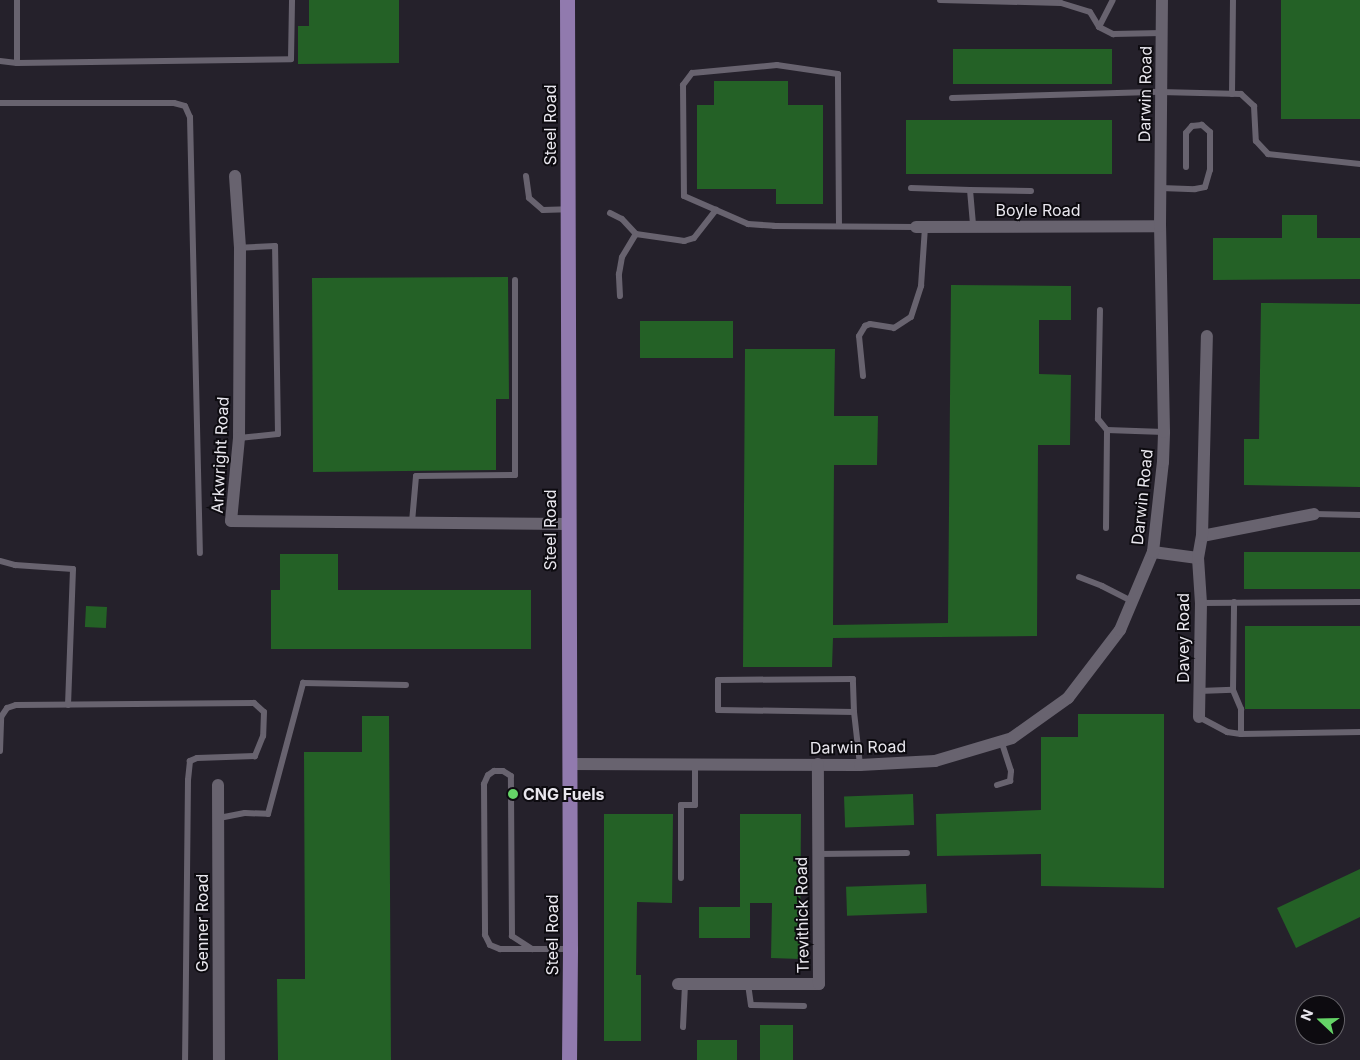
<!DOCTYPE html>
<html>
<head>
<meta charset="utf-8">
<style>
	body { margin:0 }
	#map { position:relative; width:1360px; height:1060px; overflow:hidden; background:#25212b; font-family:Inter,sans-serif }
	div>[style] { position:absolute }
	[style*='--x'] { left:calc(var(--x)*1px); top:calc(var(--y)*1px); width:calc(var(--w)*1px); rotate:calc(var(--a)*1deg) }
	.building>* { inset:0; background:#246126; transform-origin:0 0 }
	.lane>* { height:6px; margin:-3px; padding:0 3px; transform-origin:3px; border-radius:3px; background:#68636f }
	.street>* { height:12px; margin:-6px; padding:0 6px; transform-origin:6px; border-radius:6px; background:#68636f }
	.primary>* { height:15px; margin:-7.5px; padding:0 7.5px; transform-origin:7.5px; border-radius:7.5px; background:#917aae }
	.dots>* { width:14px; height:14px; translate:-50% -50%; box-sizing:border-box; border:2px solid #0d0b10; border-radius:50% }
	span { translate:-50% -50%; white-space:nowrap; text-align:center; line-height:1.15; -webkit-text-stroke:4px #0d0b10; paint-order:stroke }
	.street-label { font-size:16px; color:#e9e7ee }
	.poi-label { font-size:16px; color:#e9e7ee; font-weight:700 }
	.left { translate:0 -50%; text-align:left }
	.north { position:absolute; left:1295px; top:995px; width:50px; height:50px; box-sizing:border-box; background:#0d0b10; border:1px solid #656369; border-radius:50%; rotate:291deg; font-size:14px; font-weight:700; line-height:20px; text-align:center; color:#e9e7ee }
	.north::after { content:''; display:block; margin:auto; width:18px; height:22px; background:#65d467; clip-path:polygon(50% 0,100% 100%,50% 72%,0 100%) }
</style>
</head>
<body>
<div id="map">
	<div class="building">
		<i style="clip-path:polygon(309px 0,399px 0,399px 63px,298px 64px,298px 26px,309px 26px)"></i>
		<i style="left:1281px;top:0;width:79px;height:119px"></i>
		<i style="left:953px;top:49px;width:159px;height:35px"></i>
		<i style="clip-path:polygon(714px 81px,788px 81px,788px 105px,823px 105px,823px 204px,776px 204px,776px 189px,697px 189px,697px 105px,714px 105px)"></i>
		<i style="left:906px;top:120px;width:206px;height:54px"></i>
		<i style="clip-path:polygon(1282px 215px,1317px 215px,1317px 238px,1360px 238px,1360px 279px,1213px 280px,1213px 238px,1282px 238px)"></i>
		<i style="clip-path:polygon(508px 277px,509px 399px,496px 399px,496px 470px,313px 472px,312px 278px)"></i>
		<i style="clip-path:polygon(951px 285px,1071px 286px,1071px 320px,1039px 320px,1039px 374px,1071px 375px,1070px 445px,1038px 445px,1037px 636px,833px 638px,832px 667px,743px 667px,745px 349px,835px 349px,834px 416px,878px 416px,877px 465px,834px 465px,833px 625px,948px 623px)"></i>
		<i style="clip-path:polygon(1261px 303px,1360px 304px,1360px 487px,1244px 485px,1244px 439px,1259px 439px)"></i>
		<i style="left:640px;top:321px;width:93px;height:37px"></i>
		<i style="left:1360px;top:552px;width:37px;height:116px;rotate:90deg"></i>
		<i style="clip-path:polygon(280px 554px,338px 554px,338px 590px,531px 590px,531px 649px,271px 649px,271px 590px,280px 590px)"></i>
		<i style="left:86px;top:606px;width:21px;height:21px;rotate:3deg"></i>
		<i style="left:1360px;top:626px;width:83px;height:115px;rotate:90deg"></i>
		<i style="clip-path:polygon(1078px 714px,1164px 714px,1164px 888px,1041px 886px,1041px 854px,937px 856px,936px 814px,1041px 810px,1041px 737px,1078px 737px)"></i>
		<i style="clip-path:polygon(362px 716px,389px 716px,391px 1060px,278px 1060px,277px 979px,305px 979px,304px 752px,362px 752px)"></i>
		<i style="left:913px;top:794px;width:31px;height:69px;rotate:88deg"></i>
		<i style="clip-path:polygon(604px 814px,673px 814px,672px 903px,637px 902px,636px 975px,641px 975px,641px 1041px,604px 1041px)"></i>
		<i style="clip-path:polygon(740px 814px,801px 814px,800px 959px,771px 958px,772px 903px,750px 903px,750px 938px,699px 938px,699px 907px,740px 907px)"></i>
		<i style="clip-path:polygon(1360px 869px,1360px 917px,1296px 948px,1277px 908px)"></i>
		<i style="left:926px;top:884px;width:29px;height:80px;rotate:88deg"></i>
		<i style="left:760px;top:1025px;width:33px;height:35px"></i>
		<i style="left:697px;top:1040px;width:40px;height:20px"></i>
	</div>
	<div class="lane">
		<i style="--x:17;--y:0;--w:63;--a:90"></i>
		<i style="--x:940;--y:0;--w:121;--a:1.4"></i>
		<i style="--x:1061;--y:3;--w:30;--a:17"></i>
		<i style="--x:1090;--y:12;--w:17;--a:59"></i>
		<i style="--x:1099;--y:27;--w:16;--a:27"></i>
		<i style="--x:1113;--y:34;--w:49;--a:-1.2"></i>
		<i style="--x:1099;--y:27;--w:30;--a:-63"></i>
		<i style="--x:0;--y:61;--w:17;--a:7"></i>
		<i style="--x:17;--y:63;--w:274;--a:-0.8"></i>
		<i style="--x:291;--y:59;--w:59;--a:-89"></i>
		<i style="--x:1232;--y:94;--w:94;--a:-89.4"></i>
		<i style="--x:952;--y:98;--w:208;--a:-1.7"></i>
		<i style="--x:1160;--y:92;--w:81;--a:1.4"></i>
		<i style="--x:1241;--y:94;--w:18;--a:43"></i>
		<i style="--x:1254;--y:106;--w:35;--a:87"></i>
		<i style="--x:1256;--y:141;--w:18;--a:47"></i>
		<i style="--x:1268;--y:154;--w:93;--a:6.2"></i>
		<i style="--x:0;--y:103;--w:174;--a:0"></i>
		<i style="--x:174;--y:103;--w:11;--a:15"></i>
		<i style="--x:185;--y:106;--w:12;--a:66"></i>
		<i style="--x:190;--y:117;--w:436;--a:88.7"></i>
		<i style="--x:526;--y:176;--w:22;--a:82"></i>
		<i style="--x:529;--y:198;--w:18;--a:41"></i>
		<i style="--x:543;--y:210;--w:24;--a:-2"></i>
		<i style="--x:911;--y:188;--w:59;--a:1.9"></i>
		<i style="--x:970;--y:190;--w:37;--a:85"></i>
		<i style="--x:1161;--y:188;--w:34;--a:2"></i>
		<i style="--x:1195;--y:189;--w:10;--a:-11"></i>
		<i style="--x:1205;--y:187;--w:18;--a:-74"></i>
		<i style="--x:1210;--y:170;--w:38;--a:-90"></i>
		<i style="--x:1210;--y:132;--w:11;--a:-139"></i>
		<i style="--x:1202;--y:125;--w:10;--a:174"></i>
		<i style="--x:1192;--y:126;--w:9;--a:131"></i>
		<i style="--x:1186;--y:133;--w:34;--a:90"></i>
		<i style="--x:970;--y:190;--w:61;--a:0.9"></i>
		<i style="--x:610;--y:213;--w:13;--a:27"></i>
		<i style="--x:622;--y:219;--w:21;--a:47"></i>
		<i style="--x:636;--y:234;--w:49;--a:8.3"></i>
		<i style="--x:684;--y:241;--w:10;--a:-17"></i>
		<i style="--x:694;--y:238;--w:36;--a:-52"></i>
		<i style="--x:839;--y:226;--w:152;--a:-90.4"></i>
		<i style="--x:838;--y:74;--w:62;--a:-171.6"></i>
		<i style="--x:777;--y:65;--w:85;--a:174.6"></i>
		<i style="--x:692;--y:73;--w:15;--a:127"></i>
		<i style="--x:683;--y:85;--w:111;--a:89.5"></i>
		<i style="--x:684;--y:196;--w:70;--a:23.6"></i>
		<i style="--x:748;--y:224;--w:26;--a:4"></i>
		<i style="--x:774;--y:226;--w:142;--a:0.4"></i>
		<i style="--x:620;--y:296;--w:22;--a:-93"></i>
		<i style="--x:619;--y:274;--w:17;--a:-80"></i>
		<i style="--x:622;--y:257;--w:27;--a:-59"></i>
		<i style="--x:1100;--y:310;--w:109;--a:91.1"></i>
		<i style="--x:1098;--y:419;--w:14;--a:51"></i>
		<i style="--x:1107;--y:430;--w:57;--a:2"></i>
		<i style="--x:863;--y:376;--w:40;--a:-95.7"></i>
		<i style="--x:859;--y:336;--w:12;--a:-59"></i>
		<i style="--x:865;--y:326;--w:5;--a:-22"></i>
		<i style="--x:870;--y:324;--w:24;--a:9"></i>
		<i style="--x:894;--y:328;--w:20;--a:-33"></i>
		<i style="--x:911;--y:317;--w:33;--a:-72"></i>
		<i style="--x:921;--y:286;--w:59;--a:-86.1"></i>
		<i style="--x:239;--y:438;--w:39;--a:-6"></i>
		<i style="--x:278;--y:434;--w:188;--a:-90.9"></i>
		<i style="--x:275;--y:246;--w:35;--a:177"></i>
		<i style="--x:1314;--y:514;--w:46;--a:1.2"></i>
		<i style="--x:412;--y:522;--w:46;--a:-85"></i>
		<i style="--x:416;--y:476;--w:99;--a:-0.6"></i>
		<i style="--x:515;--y:475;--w:195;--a:-90"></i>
		<i style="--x:1106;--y:528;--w:98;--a:-89.4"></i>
		<i style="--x:0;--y:561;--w:16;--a:15"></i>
		<i style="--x:15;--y:565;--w:58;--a:3.9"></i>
		<i style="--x:73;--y:569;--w:136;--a:92.1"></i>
		<i style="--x:1079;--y:577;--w:25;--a:21"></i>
		<i style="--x:1102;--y:586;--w:34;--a:27"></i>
		<i style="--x:1201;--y:603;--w:159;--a:-0.4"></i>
		<i style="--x:1233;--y:690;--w:21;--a:67"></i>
		<i style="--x:1241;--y:709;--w:25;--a:90"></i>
		<i style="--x:1199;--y:691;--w:34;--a:-2"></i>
		<i style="--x:1233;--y:690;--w:88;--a:-89.3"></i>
		<i style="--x:854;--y:712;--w:33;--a:-92"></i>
		<i style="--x:853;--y:679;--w:135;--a:179.6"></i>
		<i style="--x:718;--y:680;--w:30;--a:90"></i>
		<i style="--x:718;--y:710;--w:136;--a:0.8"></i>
		<i style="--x:854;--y:712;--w:53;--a:83.5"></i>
		<i style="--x:1199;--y:717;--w:32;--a:28"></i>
		<i style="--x:1227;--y:732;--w:14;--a:8"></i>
		<i style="--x:1241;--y:734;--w:119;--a:-1"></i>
		<i style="--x:0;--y:751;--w:34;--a:-88"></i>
		<i style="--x:1;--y:717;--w:11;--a:-56"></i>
		<i style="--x:7;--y:708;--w:9;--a:-18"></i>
		<i style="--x:16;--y:705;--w:238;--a:-0.5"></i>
		<i style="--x:254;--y:703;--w:13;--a:42"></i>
		<i style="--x:264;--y:712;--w:24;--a:92"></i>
		<i style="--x:263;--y:736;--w:22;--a:112"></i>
		<i style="--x:255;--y:756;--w:58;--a:178"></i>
		<i style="--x:197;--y:758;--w:8;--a:157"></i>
		<i style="--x:190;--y:761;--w:19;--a:96"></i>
		<i style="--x:188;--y:780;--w:280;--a:90.6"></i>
		<i style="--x:997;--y:785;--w:14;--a:-17"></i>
		<i style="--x:1010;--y:781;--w:10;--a:-84"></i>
		<i style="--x:1011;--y:771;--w:32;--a:-108"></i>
		<i style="--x:219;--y:818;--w:26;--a:-11"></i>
		<i style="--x:245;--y:813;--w:23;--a:2"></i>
		<i style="--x:268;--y:814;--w:136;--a:-75"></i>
		<i style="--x:303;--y:683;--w:103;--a:1.1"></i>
		<i style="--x:818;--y:854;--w:89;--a:-0.6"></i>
		<i style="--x:681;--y:878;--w:73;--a:-90"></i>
		<i style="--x:681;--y:805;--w:14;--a:0"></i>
		<i style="--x:695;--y:805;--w:41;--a:-90"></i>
		<i style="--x:532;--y:949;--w:24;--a:-147"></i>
		<i style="--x:512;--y:936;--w:160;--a:-90.4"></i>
		<i style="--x:511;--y:776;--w:9;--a:-148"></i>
		<i style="--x:503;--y:771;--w:9;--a:180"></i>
		<i style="--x:494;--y:771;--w:7;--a:146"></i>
		<i style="--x:488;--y:775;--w:10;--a:114"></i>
		<i style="--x:484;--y:784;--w:151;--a:89.6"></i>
		<i style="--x:485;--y:935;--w:11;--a:63"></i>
		<i style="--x:490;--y:945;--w:11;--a:22"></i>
		<i style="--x:500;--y:949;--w:69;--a:0"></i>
		<i style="--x:748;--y:984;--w:21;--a:82"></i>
		<i style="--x:751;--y:1005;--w:53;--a:1.1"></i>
		<i style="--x:683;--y:1027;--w:43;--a:-87.3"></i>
	</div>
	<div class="street">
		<i style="--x:235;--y:176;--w:72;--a:86"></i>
		<i style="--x:240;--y:248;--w:190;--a:90.3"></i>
		<i style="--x:239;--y:438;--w:83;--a:95.5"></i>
		<i style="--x:231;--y:521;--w:336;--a:0.5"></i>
		<i style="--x:916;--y:227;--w:244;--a:-0.2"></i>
		<i style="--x:1202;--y:536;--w:114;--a:-11.1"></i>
		<i style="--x:1153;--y:552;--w:45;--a:7.6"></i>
		<i style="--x:1198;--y:558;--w:45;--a:86.2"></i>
		<i style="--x:1201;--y:603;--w:114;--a:91"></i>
		<i style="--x:1198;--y:558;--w:22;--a:-80"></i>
		<i style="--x:1202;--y:536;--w:200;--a:-88.6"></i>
		<i style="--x:569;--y:764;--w:291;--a:0.2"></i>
		<i style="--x:860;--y:765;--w:75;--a:-3.1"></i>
		<i style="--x:935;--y:761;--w:80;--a:-16.6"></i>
		<i style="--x:1012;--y:738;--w:69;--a:-35.5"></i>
		<i style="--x:1068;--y:698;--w:86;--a:-52.6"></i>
		<i style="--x:1120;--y:630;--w:85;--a:-67.1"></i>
		<i style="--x:1153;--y:552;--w:91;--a:-83.7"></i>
		<i style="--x:1163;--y:462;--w:30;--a:-88"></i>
		<i style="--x:1164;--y:432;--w:206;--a:-91.1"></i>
		<i style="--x:1160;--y:226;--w:226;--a:-89.5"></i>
		<i style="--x:218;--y:785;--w:275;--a:89.8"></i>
		<i style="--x:678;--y:984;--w:141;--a:0"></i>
		<i style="--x:819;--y:984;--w:220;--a:-90.3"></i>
	</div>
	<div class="primary">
		<i style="--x:567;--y:0;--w:949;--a:89.82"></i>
		<i style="--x:570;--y:949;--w:111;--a:90.5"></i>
	</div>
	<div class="dots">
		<i style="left:513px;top:794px;background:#65d467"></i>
	</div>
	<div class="street-label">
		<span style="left:1145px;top:94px;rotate:-89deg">Darwin Road</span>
		<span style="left:550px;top:125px;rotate:-90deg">Steel Road</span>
		<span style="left:1038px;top:210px">Boyle Road</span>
		<span style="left:220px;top:455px;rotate:-87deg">Arkwright Road</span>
		<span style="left:1142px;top:497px;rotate:-84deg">Darwin Road</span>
		<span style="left:550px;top:530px;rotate:-90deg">Steel Road</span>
		<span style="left:1183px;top:638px;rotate:-90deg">Davey Road</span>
		<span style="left:858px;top:747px;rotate:-1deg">Darwin Road</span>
		<span style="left:802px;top:915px;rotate:-91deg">Trevithick Road</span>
		<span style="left:202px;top:923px;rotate:-90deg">Genner Road</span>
		<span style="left:552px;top:935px;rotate:-90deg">Steel Road</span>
	</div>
	<div class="poi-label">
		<span class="left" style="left:523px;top:794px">CNG Fuels</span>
	</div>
	<div class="north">N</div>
</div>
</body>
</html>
